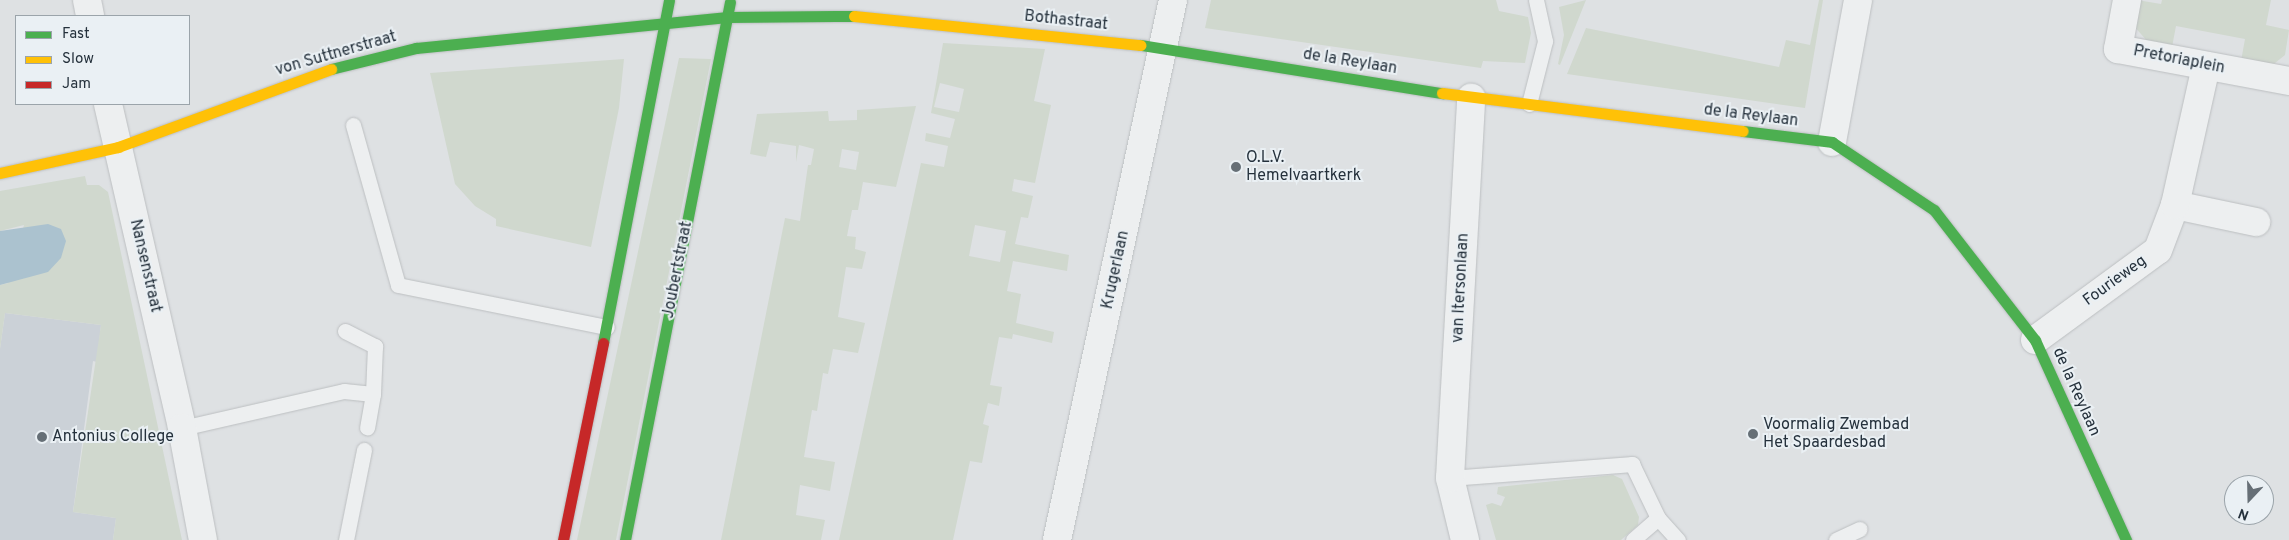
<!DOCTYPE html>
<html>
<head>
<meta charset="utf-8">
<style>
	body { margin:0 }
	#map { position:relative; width:2289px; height:540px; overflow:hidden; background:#dee1e3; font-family:Overpass,sans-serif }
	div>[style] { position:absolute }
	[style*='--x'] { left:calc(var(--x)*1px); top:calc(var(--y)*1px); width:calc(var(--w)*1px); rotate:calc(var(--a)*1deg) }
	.built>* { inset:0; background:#cbd1d7 }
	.green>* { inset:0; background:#d0d8ce }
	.water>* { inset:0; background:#abc2cf }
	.roads { filter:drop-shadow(0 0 1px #bcbfc1) drop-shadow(0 0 1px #bcbfc1) }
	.lane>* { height:15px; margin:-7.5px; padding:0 7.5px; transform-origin:7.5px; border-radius:7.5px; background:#edeff0 }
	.street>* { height:28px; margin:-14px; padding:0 14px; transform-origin:14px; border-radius:14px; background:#edeff0 }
	.fast>* { height:11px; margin:-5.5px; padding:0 5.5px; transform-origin:5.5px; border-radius:5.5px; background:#4caf50 }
	.slow>* { height:11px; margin:-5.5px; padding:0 5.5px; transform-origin:5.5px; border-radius:5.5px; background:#ffc107 }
	.jam>* { height:11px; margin:-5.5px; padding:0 5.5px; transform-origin:5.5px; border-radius:5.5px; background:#c62828 }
	.dots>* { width:14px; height:14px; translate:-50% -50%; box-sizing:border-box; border:2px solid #eaf0f4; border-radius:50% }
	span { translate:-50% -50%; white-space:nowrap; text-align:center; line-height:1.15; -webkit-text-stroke:4px #eaf0f4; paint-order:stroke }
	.street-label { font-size:16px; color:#25313c }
	.poi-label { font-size:16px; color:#25313c }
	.left { translate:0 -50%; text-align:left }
	.legend { position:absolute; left:15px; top:15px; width:175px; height:90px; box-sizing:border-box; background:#eaf0f4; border:1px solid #9ba4aa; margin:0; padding:6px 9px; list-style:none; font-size:15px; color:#25313c }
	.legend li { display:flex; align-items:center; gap:10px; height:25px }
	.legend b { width:25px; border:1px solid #9ba4aa }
	.north { position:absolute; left:2224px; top:475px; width:50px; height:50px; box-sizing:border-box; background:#eaf0f4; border:1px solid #9ba4aa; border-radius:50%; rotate:201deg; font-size:14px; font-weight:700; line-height:20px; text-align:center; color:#25313c }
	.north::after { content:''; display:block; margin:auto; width:18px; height:22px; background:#666f76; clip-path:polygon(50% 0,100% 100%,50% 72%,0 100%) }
</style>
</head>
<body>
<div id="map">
	<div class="built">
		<i style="clip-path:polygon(5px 313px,101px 325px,97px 362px,93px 361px,73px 512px,116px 518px,113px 540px,0 540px,0 349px)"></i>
	</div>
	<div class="green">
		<i style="clip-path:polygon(1211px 0,1496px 0,1499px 11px,1528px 17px,1531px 33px,1525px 63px,1483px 61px,1481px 68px,1205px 28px)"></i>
		<i style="clip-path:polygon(1586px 0,1560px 65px,1558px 64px,1564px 35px,1559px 7px)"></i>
		<i style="clip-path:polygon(1819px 0,1823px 0,1805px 108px,1567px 74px,1586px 28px,1779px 67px,1786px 40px,1810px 45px)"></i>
		<i style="clip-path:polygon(2137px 0,2161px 4px,2162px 0,2271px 0,2266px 25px,2289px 30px,2285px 55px,2270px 67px,2241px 61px,2245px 39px,2176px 26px,2172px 47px,2148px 42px,2133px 25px)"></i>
		<i style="clip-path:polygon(evenodd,943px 43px,1045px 49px,1034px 101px,1051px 105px,1035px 183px,1014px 179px,1012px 191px,1033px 196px,1028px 218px,1021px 217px,1015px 244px,1069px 255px,1067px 271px,1013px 261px,1007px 291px,1021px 294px,1016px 323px,1054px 332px,1052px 343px,1013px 334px,1012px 339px,999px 337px,990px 385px,1002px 387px,999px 406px,988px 403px,983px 424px,989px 426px,982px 463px,970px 461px,953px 540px,839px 540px,921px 163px,944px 167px,948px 146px,925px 141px,926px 133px,950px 138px,955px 119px,931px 113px,943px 43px,940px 83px,964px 89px,959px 112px,934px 107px,940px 83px,943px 43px,975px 225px,1006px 231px,1000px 262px,969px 256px,975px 225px)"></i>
		<i style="clip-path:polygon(679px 58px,711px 59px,616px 540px,577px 540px)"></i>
		<i style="clip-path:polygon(624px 59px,619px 108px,591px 247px,496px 226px,496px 219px,475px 206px,455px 184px,430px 73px)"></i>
		<i style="clip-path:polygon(evenodd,916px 106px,896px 187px,863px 182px,858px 210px,852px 210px,847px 236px,856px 237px,855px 249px,866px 252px,862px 269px,846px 267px,838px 317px,865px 323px,858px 353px,833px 349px,828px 374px,823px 373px,817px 411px,812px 410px,804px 457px,835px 462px,830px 491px,800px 485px,796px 515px,825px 520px,821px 540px,721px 540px,785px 218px,800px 221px,808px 165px,811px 165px,814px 149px,799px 145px,796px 162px,796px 146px,770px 142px,766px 157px,750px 154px,757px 114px,828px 111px,829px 121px,857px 120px,857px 110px,916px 106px,842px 149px,859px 152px,856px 170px,839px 167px,842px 149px)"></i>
		<i style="clip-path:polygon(85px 176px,87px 185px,99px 185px,108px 192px,182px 540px,113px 540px,116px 518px,73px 512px,101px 325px,5px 313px,0 349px,0 285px,8px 283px,24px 225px,0 231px,0 191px)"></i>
		<i style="clip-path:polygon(1613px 475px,1622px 479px,1639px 517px,1638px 525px,1621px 540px,1496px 540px,1486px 505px,1492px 503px,1501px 506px,1505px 497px,1497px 494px,1498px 487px)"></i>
	</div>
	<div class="water">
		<i style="clip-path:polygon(48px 224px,61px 229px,66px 241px,61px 258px,48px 272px,0 285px,0 231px)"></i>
	</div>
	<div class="roads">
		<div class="lane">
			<i style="--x:1529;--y:104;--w:65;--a:-75.7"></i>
			<i style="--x:1545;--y:41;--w:42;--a:-102.4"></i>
			<i style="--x:353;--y:125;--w:166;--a:74.3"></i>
			<i style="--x:398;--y:285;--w:213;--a:11.4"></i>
			<i style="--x:345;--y:331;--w:34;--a:27"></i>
			<i style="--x:375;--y:346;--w:48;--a:92.4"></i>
			<i style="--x:182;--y:428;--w:166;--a:-12.9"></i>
			<i style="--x:344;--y:391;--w:29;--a:6"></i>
			<i style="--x:373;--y:394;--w:34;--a:100"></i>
			<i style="--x:1450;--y:478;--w:183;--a:-4.4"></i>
			<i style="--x:1632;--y:464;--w:60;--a:64.3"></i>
			<i style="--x:1658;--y:518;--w:33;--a:139"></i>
			<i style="--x:1658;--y:518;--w:30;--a:48"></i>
			<i style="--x:346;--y:540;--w:92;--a:-78.7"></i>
			<i style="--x:1836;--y:540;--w:26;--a:-25"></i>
		</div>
		<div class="street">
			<i style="--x:87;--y:0;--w:16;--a:79"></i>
			<i style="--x:2127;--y:0;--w:50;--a:100.4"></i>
			<i style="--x:2118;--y:49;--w:174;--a:10.6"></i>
			<i style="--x:108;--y:104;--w:332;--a:77.1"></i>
			<i style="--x:182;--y:428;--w:114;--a:79.4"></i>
			<i style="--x:1832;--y:142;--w:144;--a:-79.6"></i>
			<i style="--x:2175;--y:205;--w:83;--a:11.9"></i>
			<i style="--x:2035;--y:340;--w:152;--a:-36.2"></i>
			<i style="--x:2158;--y:250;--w:48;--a:-69.3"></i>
			<i style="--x:2175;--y:205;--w:142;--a:-77.4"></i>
			<i style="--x:1057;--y:540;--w:552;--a:-77.88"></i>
			<i style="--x:1465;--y:540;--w:64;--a:-103.6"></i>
			<i style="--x:1450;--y:478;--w:381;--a:-86.8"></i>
		</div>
		<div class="fast">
			<i style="--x:1141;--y:45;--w:305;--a:9.1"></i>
			<i style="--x:331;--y:69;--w:88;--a:-13.9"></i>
			<i style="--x:416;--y:48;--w:313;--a:-5.7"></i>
			<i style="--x:727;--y:17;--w:127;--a:-0.5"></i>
			<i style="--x:1743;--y:131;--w:90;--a:7"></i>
			<i style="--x:1832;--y:142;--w:123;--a:33.7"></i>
			<i style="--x:1934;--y:210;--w:165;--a:52.2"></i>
			<i style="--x:2035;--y:340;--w:220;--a:65.5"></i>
			<i style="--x:603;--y:343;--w:349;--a:-79.1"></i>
			<i style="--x:625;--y:540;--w:548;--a:-78.96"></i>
		</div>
		<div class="slow">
			<i style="--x:854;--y:16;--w:288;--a:5.8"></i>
			<i style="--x:1442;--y:93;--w:303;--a:7.2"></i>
			<i style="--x:0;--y:173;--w:121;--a:-12.4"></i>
			<i style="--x:118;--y:147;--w:227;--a:-20.1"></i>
		</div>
		<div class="jam">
			<i style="--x:563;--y:540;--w:201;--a:-78.5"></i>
		</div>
	</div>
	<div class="dots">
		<i style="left:1236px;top:167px;background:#666f76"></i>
		<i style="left:1753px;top:434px;background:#666f76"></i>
		<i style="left:42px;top:437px;background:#666f76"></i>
	</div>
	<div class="street-label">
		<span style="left:1066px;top:21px;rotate:6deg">Bothastraat</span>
		<span style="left:336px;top:54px;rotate:-16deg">von Suttnerstraat</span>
		<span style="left:2179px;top:60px;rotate:11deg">Pretoriaplein</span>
		<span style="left:1350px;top:62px;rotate:9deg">de la Reylaan</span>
		<span style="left:1751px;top:116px;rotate:7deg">de la Reylaan</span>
		<span style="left:145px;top:266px;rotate:77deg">Nansenstraat</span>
		<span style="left:678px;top:270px;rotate:-79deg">Joubertstraat</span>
		<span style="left:1116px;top:270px;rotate:-78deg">Krugerlaan</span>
		<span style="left:2115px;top:281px;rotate:-36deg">Fourieweg</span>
		<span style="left:1461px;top:288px;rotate:-87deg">van Itersonlaan</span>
		<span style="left:2076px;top:392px;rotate:66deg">de la Reylaan</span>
	</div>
	<div class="poi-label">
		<span class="left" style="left:1246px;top:167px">O.L.V.<br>Hemelvaartkerk</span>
		<span class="left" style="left:1763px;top:434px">Voormalig Zwembad<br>Het Spaardesbad</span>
		<span class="left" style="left:52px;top:437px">Antonius College</span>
	</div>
	<ul class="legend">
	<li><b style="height:6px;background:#4caf50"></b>Fast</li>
	<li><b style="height:6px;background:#ffc107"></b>Slow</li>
	<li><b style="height:6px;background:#c62828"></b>Jam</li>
	</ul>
	<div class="north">N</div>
</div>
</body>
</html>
